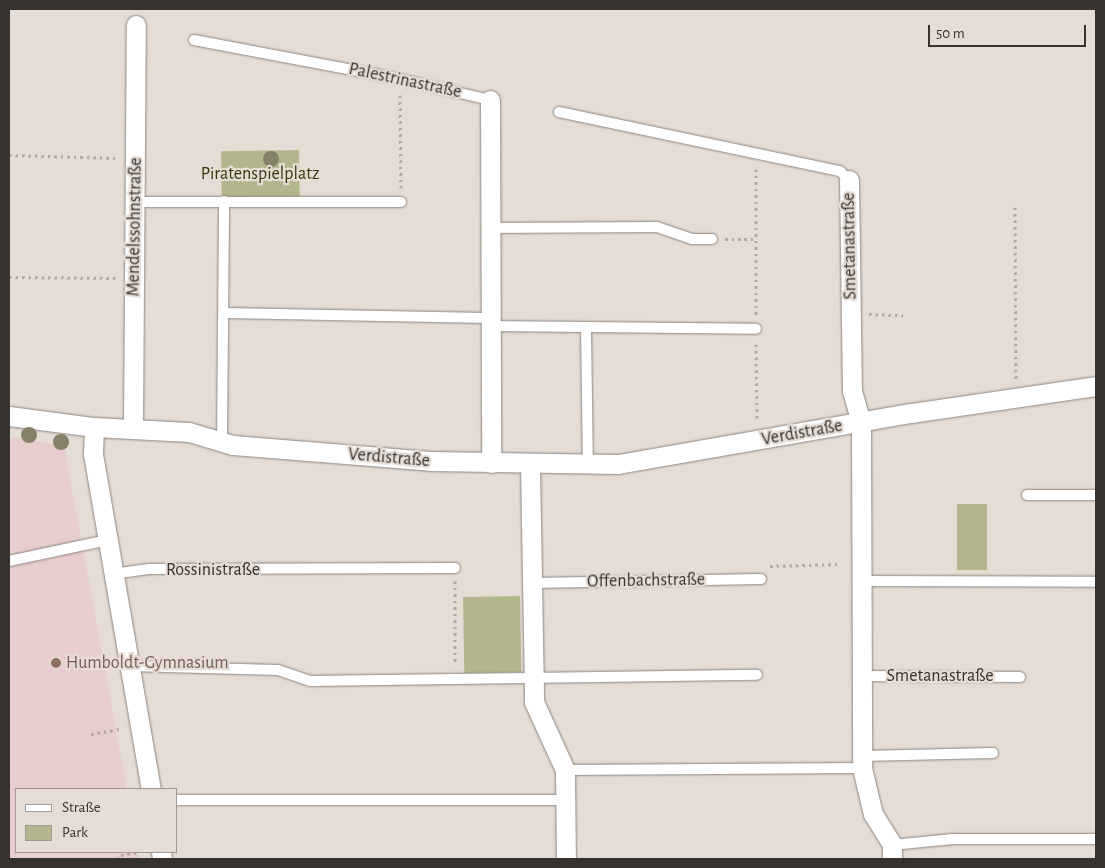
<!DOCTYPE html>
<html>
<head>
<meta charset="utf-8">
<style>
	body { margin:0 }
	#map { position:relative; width:1105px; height:868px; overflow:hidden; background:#e5dcd5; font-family:"Alegreya Sans",sans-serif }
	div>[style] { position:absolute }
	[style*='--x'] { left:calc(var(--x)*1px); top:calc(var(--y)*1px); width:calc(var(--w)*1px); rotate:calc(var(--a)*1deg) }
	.education>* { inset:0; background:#e7cdcd }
	.green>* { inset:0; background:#b3b68d; transform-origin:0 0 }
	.path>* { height:3px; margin-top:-1.5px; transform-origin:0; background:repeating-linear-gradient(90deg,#b0a8a3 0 2.5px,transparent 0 6.5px) }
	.roads { filter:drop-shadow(0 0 1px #8c847e) drop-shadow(0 0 1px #8c847e) }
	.service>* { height:10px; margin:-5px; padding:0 5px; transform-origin:5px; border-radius:5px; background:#fff }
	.minor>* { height:19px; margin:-9.5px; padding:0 9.5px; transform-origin:9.5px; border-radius:9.5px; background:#fff }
	.trees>* { width:16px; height:16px; margin:-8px; border-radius:50%; background:#858168 }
	.dots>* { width:14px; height:14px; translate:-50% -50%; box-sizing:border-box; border:2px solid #e5dcd5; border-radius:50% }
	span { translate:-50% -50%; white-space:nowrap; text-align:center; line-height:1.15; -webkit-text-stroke:4.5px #e5dcd5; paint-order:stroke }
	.street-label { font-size:18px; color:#36322f }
	.park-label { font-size:18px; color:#36370e }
	.education-label { font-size:18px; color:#785e54 }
	.left { translate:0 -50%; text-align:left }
	.frame { position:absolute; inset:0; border:10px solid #36322f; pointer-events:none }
	.legend { position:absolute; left:15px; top:788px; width:162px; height:65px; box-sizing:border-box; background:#e5dcd5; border:1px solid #9f9893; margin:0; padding:6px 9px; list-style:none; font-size:15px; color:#36322f }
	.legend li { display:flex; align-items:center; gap:10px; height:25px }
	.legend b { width:25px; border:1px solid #9f9893 }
	.scale { position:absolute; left:928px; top:25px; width:158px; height:22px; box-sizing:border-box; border:2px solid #36322f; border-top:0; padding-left:6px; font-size:15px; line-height:18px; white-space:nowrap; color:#36322f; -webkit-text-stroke:4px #e5dcd5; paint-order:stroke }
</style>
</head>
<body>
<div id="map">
	<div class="education">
		<i style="clip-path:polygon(9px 437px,64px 446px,127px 789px,16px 789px,16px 852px,138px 852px,139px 859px,9px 859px)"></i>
	</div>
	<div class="green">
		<i style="left:299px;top:150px;width:46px;height:78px;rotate:89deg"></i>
		<i style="left:957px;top:504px;width:30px;height:66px"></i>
		<i style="left:520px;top:596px;width:76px;height:57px;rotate:89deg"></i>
	</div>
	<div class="path">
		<i style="--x:400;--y:95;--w:93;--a:89.4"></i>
		<i style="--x:9;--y:155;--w:107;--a:1.6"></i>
		<i style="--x:756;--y:169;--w:146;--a:90"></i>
		<i style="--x:1015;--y:207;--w:172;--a:89.7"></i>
		<i style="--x:725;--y:239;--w:30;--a:0"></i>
		<i style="--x:9;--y:277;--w:107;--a:0.5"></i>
		<i style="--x:869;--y:314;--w:34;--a:2"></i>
		<i style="--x:756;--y:344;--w:76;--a:89.2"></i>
		<i style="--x:770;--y:566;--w:71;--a:-1.6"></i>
		<i style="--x:455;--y:581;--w:84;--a:90"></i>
		<i style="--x:91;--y:734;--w:29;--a:-10"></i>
		<i style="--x:118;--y:859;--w:5;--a:-53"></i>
		<i style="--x:121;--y:855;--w:19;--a:-9"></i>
	</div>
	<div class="roads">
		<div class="service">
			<i style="--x:194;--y:40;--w:210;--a:10.7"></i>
			<i style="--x:400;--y:79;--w:92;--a:13.1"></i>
			<i style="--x:559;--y:112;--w:287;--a:11.9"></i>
			<i style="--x:840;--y:171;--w:13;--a:45"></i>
			<i style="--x:134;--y:202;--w:267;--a:0"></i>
			<i style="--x:489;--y:228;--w:168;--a:-0.3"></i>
			<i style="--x:657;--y:227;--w:37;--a:19"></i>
			<i style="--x:692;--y:239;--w:20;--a:0"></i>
			<i style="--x:225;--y:313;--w:263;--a:1.1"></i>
			<i style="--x:489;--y:326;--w:267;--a:0.6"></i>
			<i style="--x:586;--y:328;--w:136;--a:89.2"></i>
			<i style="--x:222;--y:442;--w:241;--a:-89.5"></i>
			<i style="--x:1027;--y:495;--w:69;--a:0"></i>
			<i style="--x:9;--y:561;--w:101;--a:-12"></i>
			<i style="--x:113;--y:574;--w:36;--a:-8"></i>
			<i style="--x:149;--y:569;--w:306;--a:-0.2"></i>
			<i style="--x:862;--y:581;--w:234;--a:0.2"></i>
			<i style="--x:531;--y:583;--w:230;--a:-1"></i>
			<i style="--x:129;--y:666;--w:149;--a:1.5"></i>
			<i style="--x:278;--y:670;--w:34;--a:19"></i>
			<i style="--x:310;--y:681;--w:447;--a:-0.8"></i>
			<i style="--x:861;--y:676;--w:159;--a:0.4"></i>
			<i style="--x:862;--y:756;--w:131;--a:-1.3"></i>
			<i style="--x:565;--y:770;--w:297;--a:-0.4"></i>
			<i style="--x:176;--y:800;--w:390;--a:0"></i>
			<i style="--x:892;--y:845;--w:61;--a:-5.6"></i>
			<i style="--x:953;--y:839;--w:143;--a:0"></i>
		</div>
		<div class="minor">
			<i style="--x:490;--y:100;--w:363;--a:89.8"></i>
			<i style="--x:849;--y:180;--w:211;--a:89.2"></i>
			<i style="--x:852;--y:391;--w:33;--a:74"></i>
			<i style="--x:861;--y:423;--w:345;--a:89.8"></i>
			<i style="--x:862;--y:768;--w:47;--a:76.6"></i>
			<i style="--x:873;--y:814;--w:36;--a:58"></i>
			<i style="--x:892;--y:845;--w:14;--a:90"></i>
			<i style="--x:9;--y:416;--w:86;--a:7.4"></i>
			<i style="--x:94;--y:427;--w:95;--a:3"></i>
			<i style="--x:189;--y:432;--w:46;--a:16.5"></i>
			<i style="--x:233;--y:445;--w:198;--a:4.6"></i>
			<i style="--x:430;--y:461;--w:188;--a:0.9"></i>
			<i style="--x:618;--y:464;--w:297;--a:-9.9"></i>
			<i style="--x:911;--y:413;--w:187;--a:-8.3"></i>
			<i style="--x:94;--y:427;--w:27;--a:92"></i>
			<i style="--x:93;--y:454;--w:340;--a:80.2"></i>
			<i style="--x:133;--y:428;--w:403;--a:-89.6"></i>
			<i style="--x:530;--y:464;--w:238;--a:89"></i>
			<i style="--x:534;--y:702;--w:75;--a:65.5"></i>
			<i style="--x:565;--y:770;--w:89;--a:89.4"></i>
			<i style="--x:161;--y:852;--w:7;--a:82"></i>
		</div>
	</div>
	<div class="trees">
		<i style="left:271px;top:159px"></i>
		<i style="left:29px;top:435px"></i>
		<i style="left:61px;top:442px"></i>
	</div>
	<div class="dots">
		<i style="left:56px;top:663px;background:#8d6e63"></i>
	</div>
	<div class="street-label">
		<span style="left:405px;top:81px;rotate:12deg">Palestrinastraße</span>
		<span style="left:135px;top:227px;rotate:-89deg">Mendelssohnstraße</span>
		<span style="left:850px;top:246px;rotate:-91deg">Smetanastraße</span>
		<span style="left:802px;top:433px;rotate:-10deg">Verdistraße</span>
		<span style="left:389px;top:458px;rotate:5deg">Verdistraße</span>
		<span style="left:213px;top:570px">Rossinistraße</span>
		<span style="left:646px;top:581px;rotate:-1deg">Offenbachstraße</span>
		<span style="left:940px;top:676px">Smetanastraße</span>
	</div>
	<div class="park-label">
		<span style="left:260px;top:174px">Piratenspielplatz</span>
	</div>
	<div class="education-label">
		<span class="left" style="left:66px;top:663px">Humboldt-Gymnasium</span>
	</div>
	<div class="frame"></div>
	<ul class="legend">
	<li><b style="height:6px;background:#fff"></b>Straße</li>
	<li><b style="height:14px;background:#b3b68d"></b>Park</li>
	</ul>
	<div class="scale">50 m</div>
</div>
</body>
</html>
